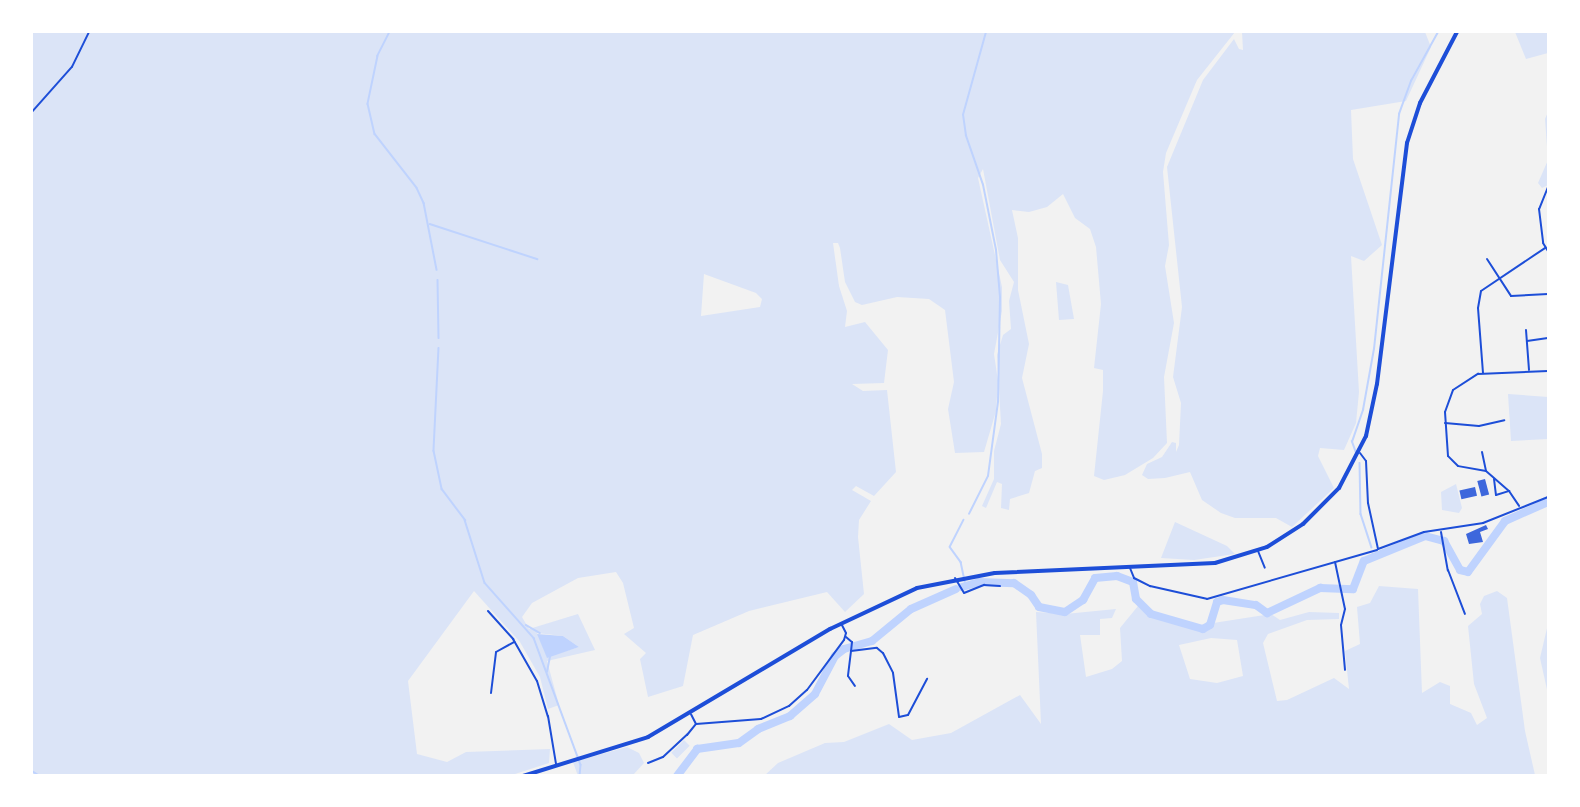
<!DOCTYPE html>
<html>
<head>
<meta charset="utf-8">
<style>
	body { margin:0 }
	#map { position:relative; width:1580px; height:807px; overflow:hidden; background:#f2f2f2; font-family:Rubik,sans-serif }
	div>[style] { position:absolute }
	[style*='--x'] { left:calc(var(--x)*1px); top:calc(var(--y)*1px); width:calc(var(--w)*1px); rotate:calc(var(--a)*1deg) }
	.green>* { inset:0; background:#dbe4f7; transform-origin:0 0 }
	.water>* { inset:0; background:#bfd3fe }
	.stream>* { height:1.5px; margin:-0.75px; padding:0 0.75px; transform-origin:0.75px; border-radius:0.75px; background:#bfd3fe }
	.river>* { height:8px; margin:-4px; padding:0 4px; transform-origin:4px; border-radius:4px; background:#bfd3fe }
	.building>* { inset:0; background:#3d67dc; transform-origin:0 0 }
	.path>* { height:1.5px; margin:-0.75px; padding:0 0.75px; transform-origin:0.75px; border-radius:0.75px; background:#1d4ed8 }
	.minor>* { height:2px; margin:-1px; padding:0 1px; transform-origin:1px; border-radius:1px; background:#1d4ed8 }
	.secondary>* { height:4px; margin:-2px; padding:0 2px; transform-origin:2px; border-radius:2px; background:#1d4ed8 }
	span { translate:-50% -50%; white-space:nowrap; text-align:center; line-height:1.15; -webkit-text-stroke:5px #fff; paint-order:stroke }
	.frame { position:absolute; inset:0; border:33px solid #fff; pointer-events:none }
</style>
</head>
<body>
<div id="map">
	<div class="green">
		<i style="clip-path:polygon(evenodd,32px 32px,1235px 32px,1197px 80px,1166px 153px,1163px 172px,1169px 245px,1165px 266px,1174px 323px,1164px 377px,1167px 443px,1153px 458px,1125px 475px,1104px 480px,1094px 476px,1103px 391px,1103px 370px,1094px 368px,1101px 304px,1096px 247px,1090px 229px,1075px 218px,1063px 194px,1047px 207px,1029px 212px,1012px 210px,1018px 238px,1018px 290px,1029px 344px,1022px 378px,1042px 454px,1042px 468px,1035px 471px,1029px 493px,1010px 499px,1009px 510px,1001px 508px,1002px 484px,997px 482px,986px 508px,982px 506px,994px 479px,994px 451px,1001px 424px,997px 355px,1003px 335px,1011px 329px,1009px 301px,1014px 282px,1000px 260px,983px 169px,978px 178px,1002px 287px,1002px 311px,994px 354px,998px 381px,996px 411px,984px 452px,955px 453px,948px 409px,954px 382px,945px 310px,929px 299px,897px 297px,862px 305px,855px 302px,845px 282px,840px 248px,838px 243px,833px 243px,839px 286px,847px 311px,845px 327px,865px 322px,888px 350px,884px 383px,852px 384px,863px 391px,887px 390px,896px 472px,874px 496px,856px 486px,852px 490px,871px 501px,859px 520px,858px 537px,864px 594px,845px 612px,827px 592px,749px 611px,693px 635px,683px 686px,648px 697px,640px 659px,646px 653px,624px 634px,634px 628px,623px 583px,616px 572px,578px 578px,532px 603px,522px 617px,529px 629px,578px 614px,595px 650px,547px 661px,559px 705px,548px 709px,540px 677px,520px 642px,474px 591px,408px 681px,417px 754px,447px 762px,466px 752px,550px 749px,549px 763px,512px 775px,32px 775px,32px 32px,704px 274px,756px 293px,762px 299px,760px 307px,701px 316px,704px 274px,32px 32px,537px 633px,563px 636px,579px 647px,547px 657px,537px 633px)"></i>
		<i style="clip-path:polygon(1242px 32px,1425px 32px,1431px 47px,1406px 101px,1351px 110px,1353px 159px,1382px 245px,1364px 261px,1351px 256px,1359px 392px,1356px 423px,1344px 450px,1320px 448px,1318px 456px,1334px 488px,1292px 527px,1276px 518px,1235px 518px,1221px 513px,1202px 500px,1190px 472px,1165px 478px,1148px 479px,1142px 475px,1147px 464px,1162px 457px,1172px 442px,1176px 443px,1176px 452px,1179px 445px,1181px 403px,1173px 377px,1182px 307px,1167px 167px,1203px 80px,1234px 39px,1239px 49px,1243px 50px)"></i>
		<i style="clip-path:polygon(1515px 32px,1548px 32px,1548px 53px,1526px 59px)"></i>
		<i style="clip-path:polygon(1548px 112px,1548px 185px,1542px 188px,1538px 183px,1548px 160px,1545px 119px)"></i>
		<i style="clip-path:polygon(1056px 282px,1068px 285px,1074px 319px,1059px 320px)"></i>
		<i style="clip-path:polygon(1508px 394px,1548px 397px,1548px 439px,1511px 441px)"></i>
		<i style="clip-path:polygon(1456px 484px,1462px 508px,1459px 513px,1442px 510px,1441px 492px)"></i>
		<i style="clip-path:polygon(1175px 522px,1227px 546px,1235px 554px,1194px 560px,1161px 558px)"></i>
		<i style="clip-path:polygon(evenodd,1379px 586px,1418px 589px,1422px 693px,1440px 682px,1450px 686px,1450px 704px,1471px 713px,1477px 725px,1487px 718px,1474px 684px,1468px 626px,1482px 614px,1480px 604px,1484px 596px,1497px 591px,1507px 598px,1525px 731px,1535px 775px,765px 775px,778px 763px,825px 743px,844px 742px,889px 724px,912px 740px,951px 733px,1020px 695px,1041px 724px,1036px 612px,1065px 614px,1116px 609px,1112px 618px,1100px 619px,1100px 635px,1080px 635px,1086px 677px,1112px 669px,1122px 661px,1120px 628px,1138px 606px,1194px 626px,1271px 614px,1280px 620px,1309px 612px,1339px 613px,1339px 619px,1307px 620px,1268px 634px,1263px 643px,1277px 701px,1287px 700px,1334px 678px,1349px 689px,1345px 651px,1360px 644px,1357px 607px,1370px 603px,1379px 586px,1211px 638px,1237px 640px,1243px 676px,1217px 683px,1190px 679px,1179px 645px,1211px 638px)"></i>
		<i style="clip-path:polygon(1548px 624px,1548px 694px,1540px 658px)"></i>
		<i style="left:684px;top:740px;width:8px;height:18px;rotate:45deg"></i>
		<i style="clip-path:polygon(627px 747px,639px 753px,644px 763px,633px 775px,578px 776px,573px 762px)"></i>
	</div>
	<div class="water">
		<i style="clip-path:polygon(537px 634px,563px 636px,579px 647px,547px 658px)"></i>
	</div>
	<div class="stream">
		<i style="--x:390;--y:32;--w:27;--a:117"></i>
		<i style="--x:378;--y:56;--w:49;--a:101.8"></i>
		<i style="--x:368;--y:104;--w:31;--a:77"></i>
		<i style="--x:375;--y:134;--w:68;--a:52.1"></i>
		<i style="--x:417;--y:188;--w:17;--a:65"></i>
		<i style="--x:424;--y:203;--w:68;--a:79"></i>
		<i style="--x:430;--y:224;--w:113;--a:18.1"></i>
		<i style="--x:438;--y:280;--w:58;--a:89"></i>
		<i style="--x:439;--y:348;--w:103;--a:92.8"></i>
		<i style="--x:434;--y:451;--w:39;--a:78"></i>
		<i style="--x:442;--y:489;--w:39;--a:53"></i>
		<i style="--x:465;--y:520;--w:66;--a:72.4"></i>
		<i style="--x:485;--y:583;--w:74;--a:48.3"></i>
		<i style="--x:534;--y:638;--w:135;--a:69.7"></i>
		<i style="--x:581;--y:765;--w:11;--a:95"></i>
		<i style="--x:1356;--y:453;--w:12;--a:-110"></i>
		<i style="--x:1352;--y:442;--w:34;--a:-71"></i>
		<i style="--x:1363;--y:410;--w:62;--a:-79.8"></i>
		<i style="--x:1374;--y:349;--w:236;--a:-83.9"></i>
		<i style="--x:1399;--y:114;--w:35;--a:-70"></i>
		<i style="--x:1411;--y:81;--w:56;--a:-61.1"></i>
		<i style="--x:1360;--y:463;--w:51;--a:88.9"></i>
		<i style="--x:1361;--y:514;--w:35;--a:72"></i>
		<i style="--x:969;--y:514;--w:42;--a:-63.4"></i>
		<i style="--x:988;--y:476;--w:75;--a:-82.3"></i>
		<i style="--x:998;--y:402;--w:105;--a:-88.9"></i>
		<i style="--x:1000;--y:297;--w:47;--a:-94.9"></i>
		<i style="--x:996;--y:250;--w:66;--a:-101.3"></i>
		<i style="--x:983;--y:185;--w:52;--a:-109.1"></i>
		<i style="--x:966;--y:136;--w:21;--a:-98"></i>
		<i style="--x:963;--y:115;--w:86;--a:-74.5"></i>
		<i style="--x:964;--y:520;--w:30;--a:117"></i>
		<i style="--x:950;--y:547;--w:19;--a:54"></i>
		<i style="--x:961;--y:562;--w:25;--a:78"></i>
		<i style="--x:1373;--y:554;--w:3;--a:72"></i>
		<i style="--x:526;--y:625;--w:16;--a:30"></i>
		<i style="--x:547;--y:672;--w:16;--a:-79"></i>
		<i style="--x:32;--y:771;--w:9;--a:32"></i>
	</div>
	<div class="river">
		<i style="--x:962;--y:587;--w:18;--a:-16"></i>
		<i style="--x:979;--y:582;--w:35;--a:2"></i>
		<i style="--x:1014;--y:583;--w:21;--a:35"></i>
		<i style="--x:1031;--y:595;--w:14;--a:56"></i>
		<i style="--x:1039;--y:607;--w:26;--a:11"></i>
		<i style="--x:1065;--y:612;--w:22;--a:-34"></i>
		<i style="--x:1083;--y:600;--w:25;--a:-61"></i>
		<i style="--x:1095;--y:578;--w:22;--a:-5"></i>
		<i style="--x:1117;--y:576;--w:17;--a:21"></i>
		<i style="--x:1133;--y:582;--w:17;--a:80"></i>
		<i style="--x:1136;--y:599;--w:21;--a:45"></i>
		<i style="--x:1151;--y:614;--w:54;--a:16.1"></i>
		<i style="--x:1203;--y:629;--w:8;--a:-30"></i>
		<i style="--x:1210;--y:625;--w:24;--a:-73"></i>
		<i style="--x:1217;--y:602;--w:6;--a:-18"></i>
		<i style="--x:1223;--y:600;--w:33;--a:9"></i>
		<i style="--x:1256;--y:605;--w:14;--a:36"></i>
		<i style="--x:1267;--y:613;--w:59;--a:-25.3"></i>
		<i style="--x:1320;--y:588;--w:33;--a:2"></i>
		<i style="--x:1353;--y:589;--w:30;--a:-69"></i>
		<i style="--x:1364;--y:561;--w:66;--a:-22.3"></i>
		<i style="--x:1425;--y:536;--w:20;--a:15"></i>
		<i style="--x:1444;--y:541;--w:33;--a:61"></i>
		<i style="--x:1460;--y:570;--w:8;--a:14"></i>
		<i style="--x:1468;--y:572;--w:63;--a:-54"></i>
		<i style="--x:1505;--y:521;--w:47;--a:-23.8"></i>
		<i style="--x:677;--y:776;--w:34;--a:-53"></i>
		<i style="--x:697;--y:749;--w:42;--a:-8.1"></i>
		<i style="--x:739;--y:743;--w:24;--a:-36"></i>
		<i style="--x:758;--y:729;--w:35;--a:-22"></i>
		<i style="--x:790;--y:716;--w:33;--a:-41"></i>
		<i style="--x:815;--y:694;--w:43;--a:-62.2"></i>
		<i style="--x:835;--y:656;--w:11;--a:-38"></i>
		<i style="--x:844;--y:649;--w:29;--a:-16"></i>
		<i style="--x:872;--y:641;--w:50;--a:-39.4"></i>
		<i style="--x:911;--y:609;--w:49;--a:-24"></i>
	</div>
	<div class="building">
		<i style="left:1485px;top:479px;width:16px;height:8px;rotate:75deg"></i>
		<i style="left:1475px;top:487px;width:9px;height:16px;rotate:77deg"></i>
		<i style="clip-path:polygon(1486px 525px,1488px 529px,1480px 532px,1483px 542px,1469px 544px,1466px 534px)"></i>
	</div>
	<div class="path">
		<i style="--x:32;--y:112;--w:60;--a:-48.4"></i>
		<i style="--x:72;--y:67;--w:39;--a:-64"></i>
	</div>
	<div class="minor">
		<i style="--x:1548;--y:187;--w:24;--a:112"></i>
		<i style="--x:1539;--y:209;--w:34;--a:83"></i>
		<i style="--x:1543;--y:243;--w:9;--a:58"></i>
		<i style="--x:1487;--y:259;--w:44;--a:57"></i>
		<i style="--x:1511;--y:296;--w:37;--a:-3"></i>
		<i style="--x:1526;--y:330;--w:40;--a:85.7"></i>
		<i style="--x:1527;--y:341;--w:21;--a:-8"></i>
		<i style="--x:1483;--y:373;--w:65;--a:-94.4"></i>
		<i style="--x:1478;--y:308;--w:17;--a:-80"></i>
		<i style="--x:1481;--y:291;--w:77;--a:-33.9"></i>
		<i style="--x:1445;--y:423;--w:34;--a:5"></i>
		<i style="--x:1479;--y:426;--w:26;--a:-13"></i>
		<i style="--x:1482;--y:452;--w:19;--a:78"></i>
		<i style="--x:1486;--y:471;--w:30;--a:41"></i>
		<i style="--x:1509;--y:491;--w:18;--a:56"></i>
		<i style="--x:1360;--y:453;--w:10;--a:53"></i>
		<i style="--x:1366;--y:461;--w:42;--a:87.3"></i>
		<i style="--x:1368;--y:503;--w:47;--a:77.7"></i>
		<i style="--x:1378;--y:549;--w:49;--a:-20.3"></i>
		<i style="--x:1424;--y:532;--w:60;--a:-8.7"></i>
		<i style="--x:1483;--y:523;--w:70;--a:-21.8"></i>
		<i style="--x:1486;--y:471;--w:28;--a:-170"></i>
		<i style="--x:1458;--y:466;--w:14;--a:-135"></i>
		<i style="--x:1448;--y:456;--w:44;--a:-93.9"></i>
		<i style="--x:1445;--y:412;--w:23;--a:-70"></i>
		<i style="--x:1453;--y:390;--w:30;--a:-33"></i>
		<i style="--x:1478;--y:374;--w:70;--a:-2.5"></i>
		<i style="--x:1494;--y:479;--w:16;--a:83"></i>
		<i style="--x:1496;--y:495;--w:14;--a:-17"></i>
		<i style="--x:1441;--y:532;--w:39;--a:80"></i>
		<i style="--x:1448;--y:570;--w:47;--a:68.9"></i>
		<i style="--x:1258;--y:551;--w:18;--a:68"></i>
		<i style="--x:1335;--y:562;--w:48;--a:78"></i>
		<i style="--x:1345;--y:609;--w:16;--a:104"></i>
		<i style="--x:1341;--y:625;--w:45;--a:84.9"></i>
		<i style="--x:1130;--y:568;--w:11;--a:68"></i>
		<i style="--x:1134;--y:578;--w:18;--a:27"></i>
		<i style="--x:1150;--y:586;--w:58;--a:12.8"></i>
		<i style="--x:1207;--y:599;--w:177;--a:-16.1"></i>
		<i style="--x:955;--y:578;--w:17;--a:59"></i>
		<i style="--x:964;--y:593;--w:22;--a:-22"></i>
		<i style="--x:984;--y:585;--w:16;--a:4"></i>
		<i style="--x:488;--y:611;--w:38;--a:48"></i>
		<i style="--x:513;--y:639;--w:48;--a:60.3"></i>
		<i style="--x:537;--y:681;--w:37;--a:73"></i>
		<i style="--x:548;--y:716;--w:49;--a:80.5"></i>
		<i style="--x:846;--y:637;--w:8;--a:40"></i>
		<i style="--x:852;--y:642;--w:9;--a:96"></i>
		<i style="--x:851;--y:651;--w:26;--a:-7"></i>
		<i style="--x:877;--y:648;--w:8;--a:40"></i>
		<i style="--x:883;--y:653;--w:22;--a:63"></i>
		<i style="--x:893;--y:673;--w:44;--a:82.2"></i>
		<i style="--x:899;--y:717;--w:9;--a:-13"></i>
		<i style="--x:908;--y:715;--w:41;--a:-62.2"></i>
		<i style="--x:851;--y:651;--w:25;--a:97"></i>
		<i style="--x:848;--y:676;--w:12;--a:55"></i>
		<i style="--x:491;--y:693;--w:41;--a:-83"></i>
		<i style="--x:496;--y:652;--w:21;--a:-29"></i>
		<i style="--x:696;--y:724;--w:65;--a:-4.4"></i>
		<i style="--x:761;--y:719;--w:31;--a:-25"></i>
		<i style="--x:789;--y:706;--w:24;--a:-42"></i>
		<i style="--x:807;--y:690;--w:62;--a:-53.5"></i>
		<i style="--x:844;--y:640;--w:7;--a:-74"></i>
		<i style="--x:846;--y:633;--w:11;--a:-117"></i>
		<i style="--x:648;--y:763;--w:16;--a:-22"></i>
		<i style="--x:663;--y:757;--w:33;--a:-43"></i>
		<i style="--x:687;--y:735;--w:14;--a:-51"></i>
		<i style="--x:696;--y:724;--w:11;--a:-117"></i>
	</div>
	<div class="secondary">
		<i style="--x:523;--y:776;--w:131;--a:-17.3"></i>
		<i style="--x:648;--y:737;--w:212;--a:-30.7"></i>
		<i style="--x:830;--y:629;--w:96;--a:-25.2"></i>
		<i style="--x:917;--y:588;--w:79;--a:-10.9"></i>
		<i style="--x:995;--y:573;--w:220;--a:-2.6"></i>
		<i style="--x:1215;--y:563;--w:54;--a:-17.1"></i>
		<i style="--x:1267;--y:547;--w:43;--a:-32.6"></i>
		<i style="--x:1303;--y:524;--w:51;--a:-45"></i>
		<i style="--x:1339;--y:488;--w:59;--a:-62.6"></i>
		<i style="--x:1366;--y:436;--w:53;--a:-78.1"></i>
		<i style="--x:1377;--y:384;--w:243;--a:-82.9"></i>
		<i style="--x:1407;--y:143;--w:42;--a:-72"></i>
		<i style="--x:1420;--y:103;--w:80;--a:-62.5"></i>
	</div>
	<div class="frame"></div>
</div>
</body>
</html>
